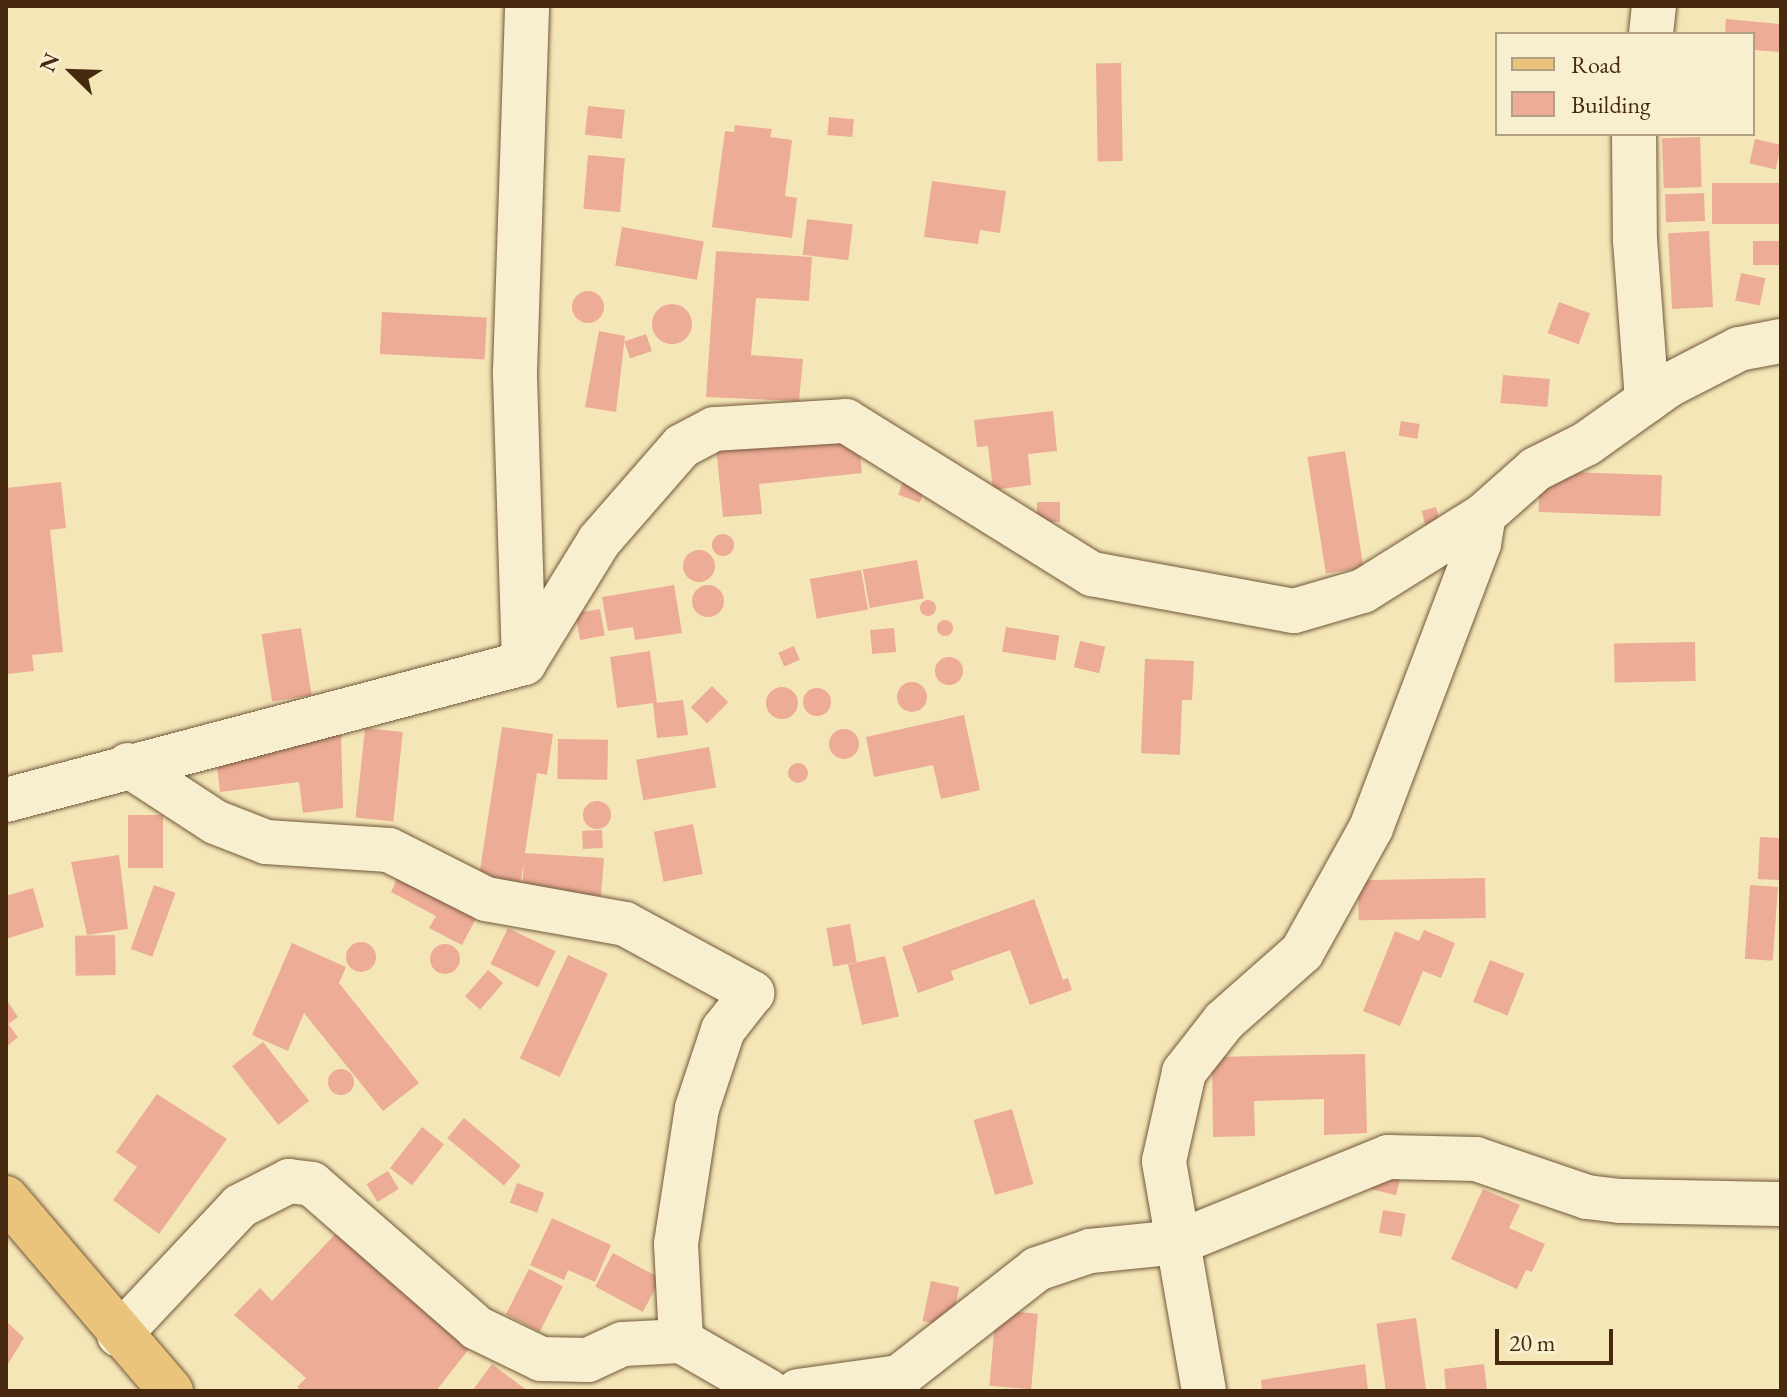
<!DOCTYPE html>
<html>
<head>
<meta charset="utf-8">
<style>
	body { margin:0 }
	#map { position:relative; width:1787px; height:1397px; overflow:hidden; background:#f5e6b7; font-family:"EB Garamond",serif }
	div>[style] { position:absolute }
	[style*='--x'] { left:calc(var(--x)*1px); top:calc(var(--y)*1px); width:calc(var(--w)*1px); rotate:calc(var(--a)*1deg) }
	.building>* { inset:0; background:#ecac96; transform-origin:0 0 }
	.round { border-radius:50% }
	.roads { filter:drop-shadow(0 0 2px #72583a) drop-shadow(0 0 2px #72583a) }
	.minor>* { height:44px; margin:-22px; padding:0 22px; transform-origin:22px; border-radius:22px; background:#f8efd0 }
	.major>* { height:44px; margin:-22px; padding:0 22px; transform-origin:22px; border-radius:22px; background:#eac37c }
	span { translate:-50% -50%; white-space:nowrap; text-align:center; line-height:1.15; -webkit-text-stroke:6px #f8efd0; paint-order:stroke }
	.frame { position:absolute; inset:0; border:8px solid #472910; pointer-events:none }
	.legend { position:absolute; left:1495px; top:32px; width:260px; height:104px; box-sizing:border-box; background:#f8efd0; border:2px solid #b1a083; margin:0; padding:10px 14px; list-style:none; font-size:24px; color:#472910 }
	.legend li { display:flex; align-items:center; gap:16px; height:40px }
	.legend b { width:40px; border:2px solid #b1a083 }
	.north { position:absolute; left:32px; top:32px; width:80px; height:80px; -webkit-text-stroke:6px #f8efd0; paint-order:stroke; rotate:293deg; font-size:22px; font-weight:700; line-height:32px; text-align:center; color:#472910 }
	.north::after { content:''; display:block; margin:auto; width:28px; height:36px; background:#472910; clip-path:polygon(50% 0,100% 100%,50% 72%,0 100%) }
	.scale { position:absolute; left:1495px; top:1329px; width:118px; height:36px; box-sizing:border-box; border:4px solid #472910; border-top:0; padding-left:10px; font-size:24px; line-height:28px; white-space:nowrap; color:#472910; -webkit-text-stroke:6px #f8efd0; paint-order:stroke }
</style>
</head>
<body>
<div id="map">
	<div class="building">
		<i style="clip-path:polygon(1726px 19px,1781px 24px,1781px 52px,1753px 50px,1753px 34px,1725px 34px)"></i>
		<i style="left:1121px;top:63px;width:98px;height:25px;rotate:89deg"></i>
		<i style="left:588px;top:106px;width:37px;height:29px;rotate:6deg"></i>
		<i style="left:829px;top:117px;width:25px;height:18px;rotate:5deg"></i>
		<i style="clip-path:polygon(735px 125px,772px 129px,770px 137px,792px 140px,785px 196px,797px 198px,792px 238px,712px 227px,725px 131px,734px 132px)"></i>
		<i style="left:1700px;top:137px;width:50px;height:38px;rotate:88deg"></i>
		<i style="left:1755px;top:139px;width:27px;height:25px;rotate:13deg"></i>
		<i style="left:588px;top:155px;width:37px;height:54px;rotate:5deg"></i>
		<i style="clip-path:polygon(932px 181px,1006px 191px,1000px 233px,980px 230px,978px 244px,924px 237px)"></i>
		<i style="left:1781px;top:183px;width:41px;height:69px;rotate:90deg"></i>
		<i style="left:1704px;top:193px;width:28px;height:39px;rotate:88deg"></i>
		<i style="left:807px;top:219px;width:46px;height:36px;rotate:7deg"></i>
		<i style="left:622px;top:227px;width:83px;height:39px;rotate:10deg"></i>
		<i style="left:1709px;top:231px;width:76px;height:41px;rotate:87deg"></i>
		<i style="left:1753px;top:241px;width:28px;height:24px"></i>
		<i style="clip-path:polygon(716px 251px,812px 257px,809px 301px,756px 298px,751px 355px,803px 359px,799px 401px,706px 397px)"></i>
		<i style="left:1741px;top:273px;width:25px;height:28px;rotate:12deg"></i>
		<i class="round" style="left:572px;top:291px;width:32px;height:32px"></i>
		<i style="left:1559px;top:302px;width:33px;height:33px;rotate:20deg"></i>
		<i class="round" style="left:652px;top:304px;width:40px;height:40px"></i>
		<i style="left:382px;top:312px;width:105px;height:42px;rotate:3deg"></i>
		<i style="clip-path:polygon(599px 331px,625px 336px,616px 412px,585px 407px)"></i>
		<i style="left:646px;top:334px;width:18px;height:23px;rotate:71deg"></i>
		<i style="left:1503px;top:375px;width:47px;height:28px;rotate:5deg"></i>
		<i style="clip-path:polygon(1053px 411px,1057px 451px,1028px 454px,1031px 485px,993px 490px,988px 446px,977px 447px,974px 420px)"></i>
		<i style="left:1401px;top:421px;width:19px;height:15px;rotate:9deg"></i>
		<i style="clip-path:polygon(858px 433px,862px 473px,759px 484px,762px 514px,723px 517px,716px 447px)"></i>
		<i style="left:1345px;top:451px;width:118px;height:38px;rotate:81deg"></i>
		<i style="left:1540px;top:471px;width:122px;height:41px;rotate:2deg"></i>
		<i style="left:905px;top:476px;width:23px;height:20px;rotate:20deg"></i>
		<i style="clip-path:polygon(61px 482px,66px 528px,50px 530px,63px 652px,32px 655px,34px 671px,6px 674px,6px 488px)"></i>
		<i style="left:1037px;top:502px;width:23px;height:20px"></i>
		<i style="left:1436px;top:507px;width:16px;height:15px;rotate:75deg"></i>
		<i class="round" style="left:712px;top:534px;width:22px;height:22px"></i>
		<i class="round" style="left:683px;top:550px;width:32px;height:32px"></i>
		<i style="left:917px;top:560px;width:39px;height:55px;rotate:80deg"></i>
		<i style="left:861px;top:570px;width:40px;height:52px;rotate:80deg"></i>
		<i class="round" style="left:692px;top:585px;width:32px;height:32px"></i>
		<i style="clip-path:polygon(674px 585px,682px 633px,635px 640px,633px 627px,608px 631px,602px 597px)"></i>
		<i class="round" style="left:920px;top:600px;width:16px;height:16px"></i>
		<i style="left:600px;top:609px;width:27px;height:25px;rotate:80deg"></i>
		<i class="round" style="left:937px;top:620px;width:16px;height:16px"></i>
		<i style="left:1006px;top:627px;width:54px;height:25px;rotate:9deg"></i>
		<i style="left:301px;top:628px;width:68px;height:40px;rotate:81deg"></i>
		<i style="left:894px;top:628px;width:24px;height:24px;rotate:85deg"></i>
		<i style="left:1080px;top:641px;width:26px;height:27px;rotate:13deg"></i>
		<i style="left:1695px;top:642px;width:39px;height:81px;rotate:89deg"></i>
		<i style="left:794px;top:646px;width:15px;height:17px;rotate:67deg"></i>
		<i style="clip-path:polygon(650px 651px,657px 703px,683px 700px,688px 735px,657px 738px,653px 703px,617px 708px,610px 657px)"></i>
		<i class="round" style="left:935px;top:657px;width:28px;height:28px"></i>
		<i style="clip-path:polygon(1145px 659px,1194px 661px,1192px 700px,1182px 700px,1180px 755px,1141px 753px)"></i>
		<i class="round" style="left:897px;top:682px;width:30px;height:30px"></i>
		<i style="left:712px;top:686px;width:23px;height:30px;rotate:45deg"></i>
		<i class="round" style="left:766px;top:687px;width:32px;height:32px"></i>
		<i class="round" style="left:803px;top:688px;width:28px;height:28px"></i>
		<i style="clip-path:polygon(964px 715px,980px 790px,941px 799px,933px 765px,874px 777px,866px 737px)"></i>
		<i style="clip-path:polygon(502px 727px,553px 734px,547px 775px,537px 773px,525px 853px,604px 858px,601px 896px,522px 890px,524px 860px,520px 888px,478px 883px)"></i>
		<i style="left:365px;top:728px;width:38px;height:90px;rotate:6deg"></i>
		<i class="round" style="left:829px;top:729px;width:30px;height:30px"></i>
		<i style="clip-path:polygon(341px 733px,343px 808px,303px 813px,299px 782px,220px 792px,215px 749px)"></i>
		<i style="left:558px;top:739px;width:50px;height:40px;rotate:1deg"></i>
		<i style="left:709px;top:747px;width:41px;height:74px;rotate:80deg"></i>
		<i class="round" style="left:788px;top:763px;width:20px;height:20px"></i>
		<i class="round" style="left:583px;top:801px;width:28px;height:28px"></i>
		<i style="left:128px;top:815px;width:35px;height:53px"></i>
		<i style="left:693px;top:824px;width:51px;height:40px;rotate:79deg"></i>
		<i style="left:602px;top:830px;width:18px;height:20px;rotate:87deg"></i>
		<i style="left:1760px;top:837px;width:21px;height:42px;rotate:3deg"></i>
		<i style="clip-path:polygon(119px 855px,128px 929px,87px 935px,71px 862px)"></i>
		<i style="clip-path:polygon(401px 870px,480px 911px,462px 945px,429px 928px,436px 916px,391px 892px)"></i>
		<i style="left:1485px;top:878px;width:40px;height:127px;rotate:89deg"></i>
		<i style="left:154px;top:885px;width:23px;height:68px;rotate:20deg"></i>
		<i style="left:1750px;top:885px;width:28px;height:74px;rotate:4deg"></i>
		<i style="clip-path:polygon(33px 888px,44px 927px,6px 939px,6px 896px)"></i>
		<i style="clip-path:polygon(1034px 899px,1063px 980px,1068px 978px,1072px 990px,1030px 1005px,1010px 950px,951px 971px,954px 980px,918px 993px,902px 947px)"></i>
		<i style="left:850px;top:924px;width:39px;height:24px;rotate:80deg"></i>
		<i style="left:508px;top:928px;width:53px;height:40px;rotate:26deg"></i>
		<i style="clip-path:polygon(1424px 930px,1455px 943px,1441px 978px,1423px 971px,1400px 1026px,1363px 1011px,1395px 931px,1419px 941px)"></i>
		<i style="left:115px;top:935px;width:40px;height:40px;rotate:89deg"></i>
		<i class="round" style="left:346px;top:942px;width:30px;height:30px"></i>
		<i style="clip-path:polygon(292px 943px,346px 967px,339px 983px,419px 1083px,383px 1111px,304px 1013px,288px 1051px,252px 1035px)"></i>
		<i class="round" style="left:430px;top:944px;width:30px;height:30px"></i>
		<i style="left:568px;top:955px;width:44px;height:114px;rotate:25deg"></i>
		<i style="left:885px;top:956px;width:62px;height:38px;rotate:77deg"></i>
		<i style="left:1490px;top:960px;width:37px;height:45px;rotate:22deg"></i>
		<i style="left:488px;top:970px;width:20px;height:35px;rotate:41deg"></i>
		<i style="clip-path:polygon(6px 999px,18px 1017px,8px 1024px,18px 1037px,6px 1047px)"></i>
		<i style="left:263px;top:1042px;width:75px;height:39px;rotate:52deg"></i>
		<i style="clip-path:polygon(1365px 1054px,1367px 1133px,1324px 1135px,1324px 1099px,1254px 1101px,1255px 1136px,1213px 1137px,1212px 1057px)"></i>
		<i class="round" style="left:328px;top:1069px;width:26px;height:26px"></i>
		<i style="clip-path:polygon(157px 1094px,227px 1139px,159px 1234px,113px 1200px,137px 1167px,116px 1152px)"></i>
		<i style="left:1012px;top:1109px;width:78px;height:40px;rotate:74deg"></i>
		<i style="left:464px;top:1118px;width:74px;height:26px;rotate:40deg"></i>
		<i style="left:422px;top:1127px;width:28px;height:52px;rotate:38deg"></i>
		<i style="left:1374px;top:1164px;width:29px;height:25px;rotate:14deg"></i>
		<i style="left:388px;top:1171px;width:21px;height:25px;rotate:59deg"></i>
		<i style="left:517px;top:1183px;width:29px;height:21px;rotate:20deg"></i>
		<i style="clip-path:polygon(1483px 1189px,1520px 1205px,1509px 1228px,1545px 1244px,1532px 1272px,1526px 1270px,1517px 1289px,1451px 1259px)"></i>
		<i style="left:1383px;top:1210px;width:23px;height:23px;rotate:10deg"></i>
		<i style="clip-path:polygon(552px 1218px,611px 1245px,595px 1282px,568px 1270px,564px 1280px,530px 1265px)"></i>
		<i style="clip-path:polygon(342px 1227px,476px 1340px,436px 1391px,302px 1391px,297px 1387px,306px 1378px,234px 1315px,260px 1288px,272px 1301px)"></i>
		<i style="left:613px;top:1253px;width:54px;height:38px;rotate:28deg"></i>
		<i style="left:529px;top:1269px;width:38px;height:51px;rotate:27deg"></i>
		<i style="left:931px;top:1281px;width:29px;height:41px;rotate:12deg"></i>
		<i style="left:996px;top:1310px;width:42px;height:76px;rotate:5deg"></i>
		<i style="left:1416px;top:1318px;width:74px;height:40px;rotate:82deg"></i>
		<i style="clip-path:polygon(8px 1323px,24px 1338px,6px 1367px,6px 1326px)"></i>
		<i style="clip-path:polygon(492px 1364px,525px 1389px,524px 1391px,472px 1391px)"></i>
		<i style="clip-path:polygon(1365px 1364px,1368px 1391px,1262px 1391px,1261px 1380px)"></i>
		<i style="clip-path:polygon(1484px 1364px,1487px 1391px,1446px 1391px,1444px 1369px)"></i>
	</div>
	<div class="roads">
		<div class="minor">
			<i style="--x:1651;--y:34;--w:28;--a:-84"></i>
			<i style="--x:1634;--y:134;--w:106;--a:89.5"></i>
			<i style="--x:1635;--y:240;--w:161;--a:85.7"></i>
			<i style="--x:524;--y:663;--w:292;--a:-91.8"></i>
			<i style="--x:515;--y:371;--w:365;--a:-88.1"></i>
			<i style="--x:128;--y:765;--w:104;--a:33.2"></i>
			<i style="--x:215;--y:822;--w:55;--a:21.4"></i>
			<i style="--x:266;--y:842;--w:123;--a:3.7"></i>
			<i style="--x:389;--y:850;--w:109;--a:26.8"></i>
			<i style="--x:486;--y:899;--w:141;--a:10.2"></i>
			<i style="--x:625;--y:924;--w:145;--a:28.5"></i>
			<i style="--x:752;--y:993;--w:47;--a:128.1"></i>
			<i style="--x:723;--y:1030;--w:82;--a:108.4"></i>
			<i style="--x:697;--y:1108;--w:138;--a:98.8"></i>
			<i style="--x:676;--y:1244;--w:97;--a:87"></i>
			<i style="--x:6;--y:800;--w:536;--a:-14.81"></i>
			<i style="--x:524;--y:663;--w:143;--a:-58.4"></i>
			<i style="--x:599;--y:541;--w:126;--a:-48.9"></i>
			<i style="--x:682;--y:446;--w:36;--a:-28"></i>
			<i style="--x:714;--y:429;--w:132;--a:-3.5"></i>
			<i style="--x:846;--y:421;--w:290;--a:31.9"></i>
			<i style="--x:1092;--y:574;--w:205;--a:10.4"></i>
			<i style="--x:1294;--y:611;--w:72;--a:-16.2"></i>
			<i style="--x:1363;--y:591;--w:143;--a:-32.1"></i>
			<i style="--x:119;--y:1335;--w:177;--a:-46.8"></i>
			<i style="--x:240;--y:1206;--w:55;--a:-27"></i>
			<i style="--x:289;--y:1181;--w:23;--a:7"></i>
			<i style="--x:312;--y:1184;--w:219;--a:41.1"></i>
			<i style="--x:477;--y:1328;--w:71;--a:25.8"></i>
			<i style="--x:541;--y:1359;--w:47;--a:1.2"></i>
			<i style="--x:588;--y:1360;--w:38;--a:-25"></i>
			<i style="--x:623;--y:1344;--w:58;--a:-3"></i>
			<i style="--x:681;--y:1341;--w:100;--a:29.9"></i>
			<i style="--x:798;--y:1391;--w:102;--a:-7.9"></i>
			<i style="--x:899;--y:1377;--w:175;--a:-38"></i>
			<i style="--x:1037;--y:1269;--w:56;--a:-18.8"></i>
			<i style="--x:1090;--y:1251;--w:89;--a:-5.8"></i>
			<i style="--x:1179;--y:1242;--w:226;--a:-22.1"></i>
			<i style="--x:1388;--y:1157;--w:88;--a:1.3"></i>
			<i style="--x:1476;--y:1159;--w:117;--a:18.9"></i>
			<i style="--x:1587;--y:1197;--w:33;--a:7"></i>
			<i style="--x:1620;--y:1201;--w:161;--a:1.1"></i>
			<i style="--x:1204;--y:1391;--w:233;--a:-99.9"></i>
			<i style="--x:1164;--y:1161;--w:91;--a:-77.3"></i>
			<i style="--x:1184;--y:1072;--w:65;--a:-51.9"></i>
			<i style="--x:1224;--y:1021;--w:104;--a:-41.5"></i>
			<i style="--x:1302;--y:952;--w:142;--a:-60.9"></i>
			<i style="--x:1371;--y:828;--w:305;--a:-69.2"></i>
			<i style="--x:1479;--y:543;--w:28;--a:-80"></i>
			<i style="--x:1484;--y:515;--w:69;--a:-41.5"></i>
			<i style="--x:1536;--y:469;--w:56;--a:-26.6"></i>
			<i style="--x:1586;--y:444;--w:102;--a:-35.4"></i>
			<i style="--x:1669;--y:385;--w:79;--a:-27.2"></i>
			<i style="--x:1739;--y:349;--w:43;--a:-10.8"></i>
		</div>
		<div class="major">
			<i style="--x:6;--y:1198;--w:254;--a:49.5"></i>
		</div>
	</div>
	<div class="frame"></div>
	<ul class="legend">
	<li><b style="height:10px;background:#eac37c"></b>Road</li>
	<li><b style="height:22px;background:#ecac96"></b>Building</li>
	</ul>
	<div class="north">N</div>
	<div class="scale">20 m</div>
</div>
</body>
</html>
